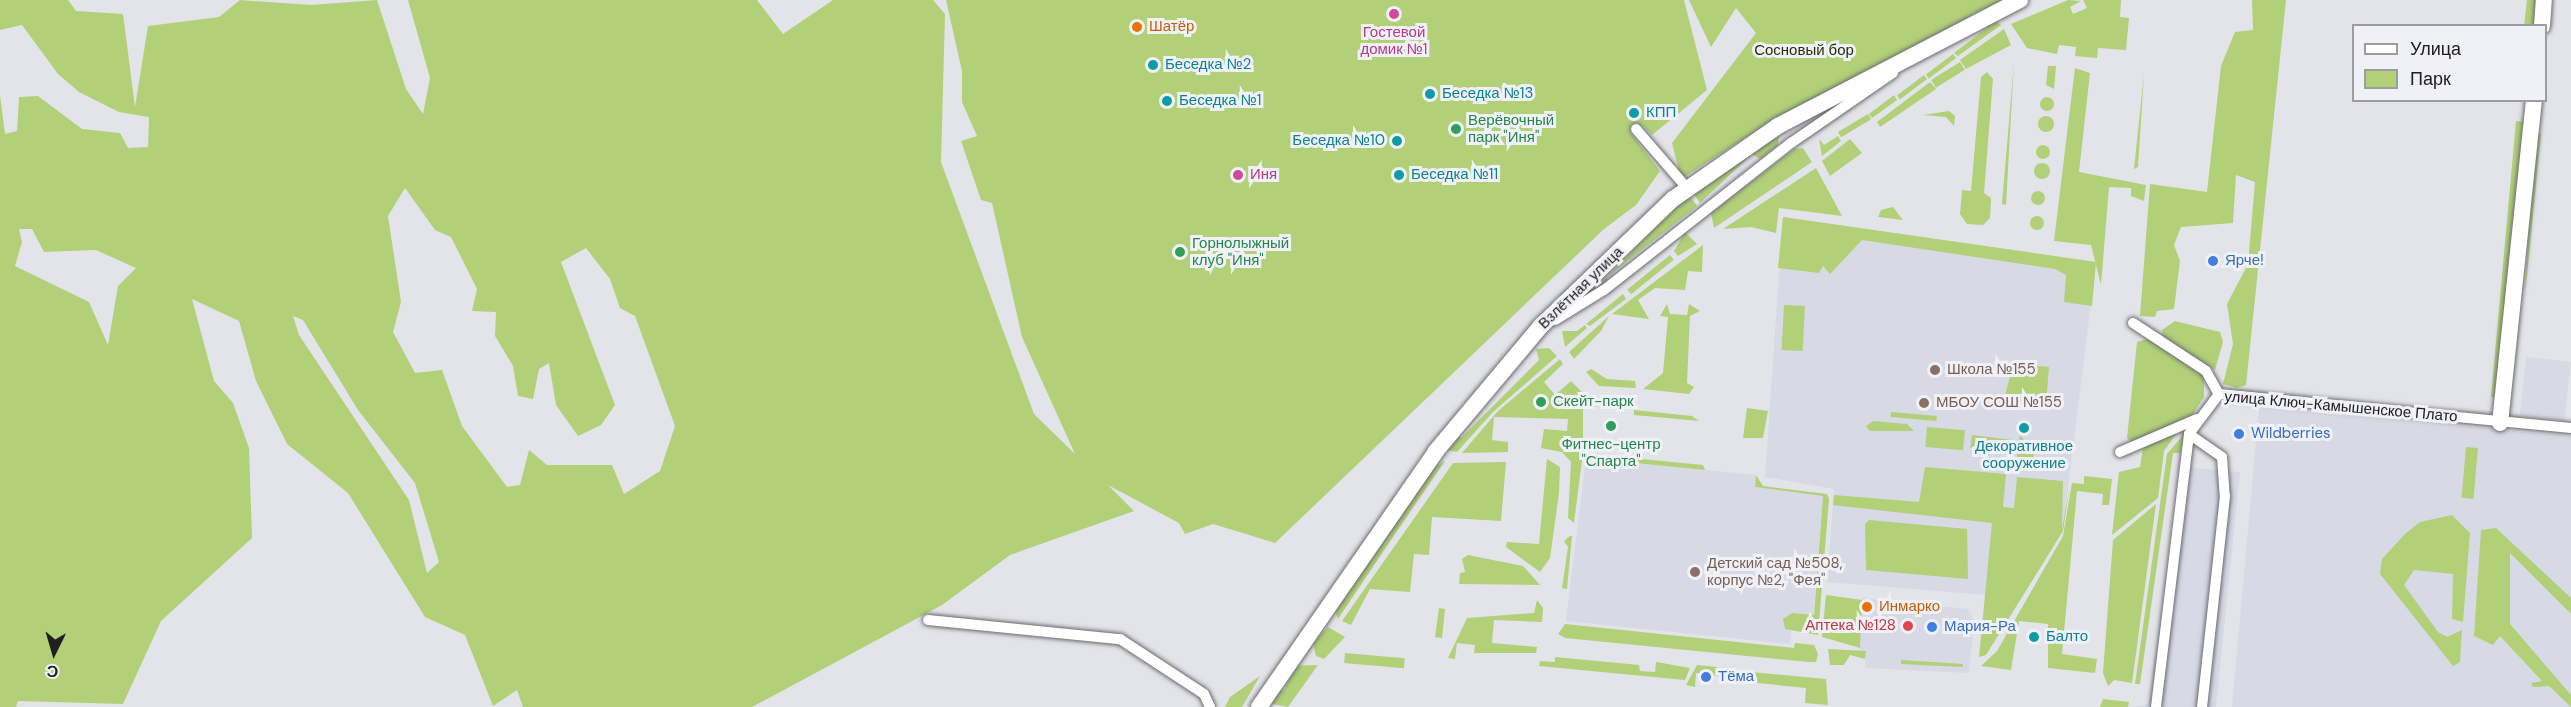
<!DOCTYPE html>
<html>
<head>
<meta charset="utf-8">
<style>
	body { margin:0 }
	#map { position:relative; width:2571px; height:707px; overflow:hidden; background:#e3e4e9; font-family:"DM Sans",sans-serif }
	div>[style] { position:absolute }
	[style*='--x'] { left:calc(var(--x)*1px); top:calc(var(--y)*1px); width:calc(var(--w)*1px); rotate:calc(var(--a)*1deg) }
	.built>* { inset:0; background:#d7d9e5; transform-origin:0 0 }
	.green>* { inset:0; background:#b1d078; transform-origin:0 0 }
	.round { border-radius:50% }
	.roads { filter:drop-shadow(0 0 2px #6a6b6f) drop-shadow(0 0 2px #6a6b6f) }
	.street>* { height:10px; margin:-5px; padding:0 5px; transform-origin:5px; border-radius:5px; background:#fff }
	.secondary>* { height:16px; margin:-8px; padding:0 8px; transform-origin:8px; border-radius:8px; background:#fff }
	.dots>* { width:16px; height:16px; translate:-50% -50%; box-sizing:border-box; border:3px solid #f0f1f6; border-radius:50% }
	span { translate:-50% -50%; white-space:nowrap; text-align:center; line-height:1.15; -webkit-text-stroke:6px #f0f1f6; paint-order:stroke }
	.food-label { font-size:15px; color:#c56008 }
	.left { translate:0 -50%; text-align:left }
	.hotel-label { font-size:15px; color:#b23c85 }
	.park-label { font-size:15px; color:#243008 }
	.culture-label { font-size:15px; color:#0d838f }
	.right { translate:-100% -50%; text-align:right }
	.leisure-label { font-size:15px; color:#27864d }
	.shop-label { font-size:15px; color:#366cbe }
	.street-label { font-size:15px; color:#202022 }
	.education-label { font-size:15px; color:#785e54 }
	.health-label { font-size:15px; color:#be3a42 }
	.legend { position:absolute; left:2352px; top:24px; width:195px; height:78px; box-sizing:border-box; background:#f0f1f6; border:2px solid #9d9da1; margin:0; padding:8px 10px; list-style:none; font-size:18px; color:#202022 }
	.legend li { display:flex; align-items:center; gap:12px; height:30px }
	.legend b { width:30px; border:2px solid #9d9da1 }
	.north { position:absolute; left:24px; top:623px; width:60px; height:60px; -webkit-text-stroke:4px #f0f1f6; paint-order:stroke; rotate:185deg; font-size:16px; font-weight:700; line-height:24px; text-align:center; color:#202022 }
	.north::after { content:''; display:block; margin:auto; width:21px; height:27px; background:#202022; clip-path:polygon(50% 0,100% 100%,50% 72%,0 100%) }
</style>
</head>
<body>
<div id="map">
	<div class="built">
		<i style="clip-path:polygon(1783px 217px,2096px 262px,2063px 529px,1993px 523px,1987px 595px,1827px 582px,1834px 489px,1765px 477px)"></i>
		<i style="left:2526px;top:357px;width:45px;height:59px;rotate:6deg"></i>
		<i style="clip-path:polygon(2259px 408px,2571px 436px,2571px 707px,2232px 707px)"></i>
		<i style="clip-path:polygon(1586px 458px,1756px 475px,1755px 487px,1823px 496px,1813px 616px,1792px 613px,1790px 644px,1566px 621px)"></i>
		<i style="clip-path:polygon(2184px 467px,2240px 472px,2216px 707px,2132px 707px,2148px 704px)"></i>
		<i style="clip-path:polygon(1862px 598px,1968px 609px,1974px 620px,1969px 673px,1865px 668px,1866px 651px,1859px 650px)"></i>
	</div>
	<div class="green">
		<i style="clip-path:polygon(evenodd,0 0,68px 0,76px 11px,123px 14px,135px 107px,148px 26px,219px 17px,240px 0,311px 5px,377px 0,406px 89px,423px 114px,430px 78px,408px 0,757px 0,783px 34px,833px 0,933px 0,945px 14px,941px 162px,1034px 414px,1075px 454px,1022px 337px,992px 203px,981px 200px,961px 141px,977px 136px,962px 102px,962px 71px,946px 0,1684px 0,1707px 90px,1652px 135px,1642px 125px,1630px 132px,1660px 171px,1636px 205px,1604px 229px,1275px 543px,1213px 524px,1185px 534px,1179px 523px,1108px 485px,1134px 511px,1010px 555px,942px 605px,752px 707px,523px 707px,517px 690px,493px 706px,465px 635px,425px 617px,348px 493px,287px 444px,256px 381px,239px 321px,192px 299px,214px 381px,233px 403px,249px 448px,252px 538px,161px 621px,123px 704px,18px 701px,16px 707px,0 707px,0 95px,5px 134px,17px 131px,19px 97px,38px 96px,82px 129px,120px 133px,128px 148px,148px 147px,149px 117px,119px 112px,79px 92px,58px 74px,22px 25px,0 30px,0 0,405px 188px,435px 230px,451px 237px,477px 289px,472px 311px,496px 312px,495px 336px,513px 366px,518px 396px,533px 399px,539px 369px,549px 363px,556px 405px,578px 436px,601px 425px,615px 405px,561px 262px,586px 248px,610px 279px,620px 308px,635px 316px,675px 426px,660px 471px,624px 494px,612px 465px,547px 465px,529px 450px,520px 485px,507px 487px,462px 426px,442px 370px,415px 373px,393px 332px,401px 302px,388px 216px,405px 188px,0 0,19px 229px,32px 229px,44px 252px,96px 250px,136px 268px,118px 286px,108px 345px,89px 302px,15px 266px,22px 242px,19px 229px,0 0,293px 316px,303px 320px,358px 410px,415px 483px,439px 562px,427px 573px,409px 500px,299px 335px,293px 316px)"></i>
		<i style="clip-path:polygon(1689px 0,2002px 0,1768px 123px,1681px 179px,1672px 143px,1756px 33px,1736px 8px,1711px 47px)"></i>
		<i style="clip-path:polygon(2068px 0,2081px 1px,2070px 7px,2073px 14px,2087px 8px,2083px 0,2121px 0,2120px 17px,2129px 18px,2126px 50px,2098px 48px,2097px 58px,2075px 56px,2076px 47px,2059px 45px,2057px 54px,2027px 48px,2011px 24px)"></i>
		<i style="clip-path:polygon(2252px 0,2286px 0,2246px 385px,2237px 388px,2223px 384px,2233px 344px,2227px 304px,2248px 264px,2255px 182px,2236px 175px,2233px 223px,2181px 227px,2174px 245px,2180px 261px,2174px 309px,2157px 311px,2155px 317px,2140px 316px,2150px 184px,2207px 192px,2221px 66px,2235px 32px,2253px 30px)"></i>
		<i style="clip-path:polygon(2527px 0,2538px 0,2536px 25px,2524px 26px)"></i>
		<i style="clip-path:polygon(1996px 21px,2001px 25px,1958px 56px,1954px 53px,1988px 27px,1985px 23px)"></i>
		<i style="clip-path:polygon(2004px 29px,2011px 45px,1966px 69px,1960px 60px)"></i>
		<i style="left:1953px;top:54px;width:5px;height:34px;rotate:53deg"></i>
		<i style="left:1960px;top:62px;width:9px;height:34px;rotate:58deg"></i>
		<i style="clip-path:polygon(2014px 62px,2006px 205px,2002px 204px)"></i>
		<i style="clip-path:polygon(2048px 66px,2056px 66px,2054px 89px,2046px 85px)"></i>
		<i style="clip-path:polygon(2075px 68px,2090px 73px,2079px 172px,2146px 185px,2144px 201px,2131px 196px,2131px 188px,2109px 187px,2101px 285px,2091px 245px,2054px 241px)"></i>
		<i style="clip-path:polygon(1987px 72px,1993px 79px,1984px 193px,1991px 198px,1990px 218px,1983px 225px,1967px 224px,1960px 214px,1962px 190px,1971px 191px,1981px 77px)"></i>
		<i style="clip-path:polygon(2144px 74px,2138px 167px,2134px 169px)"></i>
		<i style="left:1924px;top:75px;width:5px;height:34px;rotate:53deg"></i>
		<i style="clip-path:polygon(1930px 82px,1936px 89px,1880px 127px,1877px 122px)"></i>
		<i style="clip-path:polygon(1894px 95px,1897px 100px,1872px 118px,1869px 114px)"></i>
		<i class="round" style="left:2040px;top:97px;width:14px;height:14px"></i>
		<i style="clip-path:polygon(1949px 111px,1955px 116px,1954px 126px,1946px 117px,1923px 115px)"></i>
		<i style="left:1868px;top:114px;width:6px;height:35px;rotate:59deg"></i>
		<i class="round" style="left:2038px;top:116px;width:16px;height:16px"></i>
		<i style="clip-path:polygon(2516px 121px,2528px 122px,2500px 398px,2491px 397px)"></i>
		<i style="clip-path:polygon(2541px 133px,2525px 296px,2534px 135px)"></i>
		<i style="clip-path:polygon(1779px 135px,1778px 145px,1760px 159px,1752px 154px,1700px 203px,1694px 194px)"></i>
		<i style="clip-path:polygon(1838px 136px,1841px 141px,1822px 156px,1819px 139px,1824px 145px)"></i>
		<i style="clip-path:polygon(1850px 139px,1862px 153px,1830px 176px,1822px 161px)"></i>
		<i class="round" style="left:2036px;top:145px;width:14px;height:14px"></i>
		<i style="clip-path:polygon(1803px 148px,1812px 162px,1714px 228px,1711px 213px,1794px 149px)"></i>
		<i class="round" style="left:2034px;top:163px;width:16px;height:16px"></i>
		<i style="clip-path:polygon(1816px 168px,1842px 216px,1779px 208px,1776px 233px,1751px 227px,1723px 229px)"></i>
		<i class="round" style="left:2031px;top:191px;width:14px;height:14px"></i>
		<i style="clip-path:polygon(1690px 196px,1697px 206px,1607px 277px,1608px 287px,1599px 285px,1673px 210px)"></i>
		<i style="clip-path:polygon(1893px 207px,1903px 220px,1878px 217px,1881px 210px)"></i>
		<i class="round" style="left:2030px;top:216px;width:14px;height:14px"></i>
		<i style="clip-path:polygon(1783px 217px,2096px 262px,2092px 306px,2064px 302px,2066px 275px,2055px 269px,1862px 240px,1830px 274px,1823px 266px,1819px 273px,1778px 268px)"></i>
		<i style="clip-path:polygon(1685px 232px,1697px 244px,1678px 256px,1674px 251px)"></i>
		<i style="clip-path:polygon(1703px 245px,1702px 272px,1688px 271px,1685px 290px,1655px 288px,1638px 300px,1649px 319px,1612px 314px)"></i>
		<i style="left:1670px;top:255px;width:6px;height:55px;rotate:51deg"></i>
		<i style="clip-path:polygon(1623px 294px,1626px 299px,1590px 326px,1586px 324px)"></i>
		<i style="clip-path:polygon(1667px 304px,1670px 314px,1687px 315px,1689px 304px,1700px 311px,1690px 316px,1687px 383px,1694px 387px,1689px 394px,1643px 389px,1663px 373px,1668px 317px,1660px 316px)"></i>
		<i style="left:1784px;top:305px;width:21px;height:45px;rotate:3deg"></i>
		<i style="clip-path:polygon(1609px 316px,1601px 331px,1574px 359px,1569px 352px)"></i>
		<i style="clip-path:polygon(2175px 321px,2220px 332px,2223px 342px,2215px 370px,2163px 339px,2162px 330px)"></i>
		<i style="clip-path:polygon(1585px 325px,1587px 328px,1565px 347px,1562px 331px,1577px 331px)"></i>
		<i style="clip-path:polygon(2147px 339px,2204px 375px,2204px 397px,2190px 419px,2132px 443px,2127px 438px,2137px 342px)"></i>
		<i style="clip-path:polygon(1549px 348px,1557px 356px,1493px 412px,1457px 452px,1447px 450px,1451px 435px,1462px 437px,1539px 360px,1536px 349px)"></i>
		<i style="clip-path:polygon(1560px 359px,1563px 364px,1544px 382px,1555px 395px,1571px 381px,1583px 393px,1583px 452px,1574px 523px,1568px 518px,1571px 462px,1562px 452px,1541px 448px,1544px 429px,1567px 431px,1568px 419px,1494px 417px,1492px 440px,1508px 442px,1508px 452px,1462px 453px,1498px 411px)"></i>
		<i style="clip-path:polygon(2013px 364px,2049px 367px,2046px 404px,2004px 400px)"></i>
		<i style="clip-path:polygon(1591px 369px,1607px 379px,1635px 381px,1636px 388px,1599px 386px,1586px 372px)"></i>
		<i style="clip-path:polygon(1747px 408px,1768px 411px,1763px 438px,1743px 438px)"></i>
		<i style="clip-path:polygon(1634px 410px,1692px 416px,1699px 421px,1634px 415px)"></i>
		<i style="left:1891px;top:412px;width:46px;height:5px;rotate:5deg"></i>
		<i style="clip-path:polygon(1873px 421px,1907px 424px,1914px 431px,1870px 431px,1866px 426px)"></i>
		<i style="left:1927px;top:427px;width:38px;height:20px;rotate:5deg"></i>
		<i style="clip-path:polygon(2181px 427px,2164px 451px,2158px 498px,2112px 535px,2119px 472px,2140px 467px,2143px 447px)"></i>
		<i style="clip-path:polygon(2184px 434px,2180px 453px,2173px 453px,2140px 684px,2135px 684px,2167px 454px)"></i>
		<i style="left:1972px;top:435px;width:39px;height:13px;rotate:7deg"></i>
		<i style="clip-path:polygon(2020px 435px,2034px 454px,2033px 458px,2017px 457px)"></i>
		<i style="left:2466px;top:447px;width:12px;height:51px;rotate:5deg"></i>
		<i style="clip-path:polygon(1589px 454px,1703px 465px,1705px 470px,1586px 458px,1578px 527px,1586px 458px)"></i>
		<i style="clip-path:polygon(1547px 459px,1560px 467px,1559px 493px,1550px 558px,1540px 572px,1506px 547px,1507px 542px,1539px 544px)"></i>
		<i style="clip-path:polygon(1445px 461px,1391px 540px,1338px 619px,1335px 612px,1430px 469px)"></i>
		<i style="clip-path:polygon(1506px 462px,1501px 521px,1432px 517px,1429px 555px,1414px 554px,1410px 592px,1370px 589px,1351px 625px,1342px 621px,1453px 463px)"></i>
		<i style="clip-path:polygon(1925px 467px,2006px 474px,2003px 507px,2014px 508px,2017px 477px,2063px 481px,2062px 529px,2070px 484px,2063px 531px,1986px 655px,1979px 657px,1992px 523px,1833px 505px,1834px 495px,1919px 502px)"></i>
		<i style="clip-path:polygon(1756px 475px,1763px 486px,1827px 494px,1829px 499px,1818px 635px,1785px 629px,1783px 619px,1792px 613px,1814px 615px,1823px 496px,1755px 487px)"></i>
		<i style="clip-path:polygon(2084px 476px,2112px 479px,2109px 505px,2102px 505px,2103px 494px,2077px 491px,2062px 654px,2097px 659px,2095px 673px,2048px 668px,2048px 624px,2019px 621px,2011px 670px,1981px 666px,1997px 651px,2063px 536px,2072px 483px,2084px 484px)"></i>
		<i style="clip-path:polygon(2156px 504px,2132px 683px,2114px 680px,2108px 686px,2103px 673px,2113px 540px)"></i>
		<i style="clip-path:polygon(2452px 515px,2470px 533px,2463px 622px,2452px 619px,2453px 574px,2414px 570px,2404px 585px,2438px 632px,2447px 637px,2462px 630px,2460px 662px,2453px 666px,2380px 574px,2382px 559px,2405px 534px,2420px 522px)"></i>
		<i style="clip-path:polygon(1869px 520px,1967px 529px,1968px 579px,1866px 570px,1865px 524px)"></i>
		<i style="clip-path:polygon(2496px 528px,2571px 598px,2571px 614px,2510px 553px,2510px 624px,2571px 695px,2571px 707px,2549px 686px,2533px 687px,2531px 683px,2542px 681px,2500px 636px,2493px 645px,2474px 636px,2481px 530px)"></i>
		<i style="clip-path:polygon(1570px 536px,1572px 536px,1567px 589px,1562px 588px,1568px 547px,1564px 541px)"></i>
		<i style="clip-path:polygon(1468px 555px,1523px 566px,1540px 585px,1459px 584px,1460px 573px,1465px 572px,1462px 559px)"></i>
		<i style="clip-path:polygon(1826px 595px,1862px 600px,1860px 648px,1822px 637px)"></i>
		<i style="clip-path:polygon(1537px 600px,1543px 608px,1542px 622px,1494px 620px,1492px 643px,1537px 647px,1536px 653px,1474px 653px,1475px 645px,1457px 643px,1455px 659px,1448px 658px,1467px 618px,1534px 613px)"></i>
		<i style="clip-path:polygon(1439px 608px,1445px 609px,1442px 638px,1435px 637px)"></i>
		<i style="clip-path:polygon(1565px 624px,1794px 648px,1795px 643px,1814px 645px,1818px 654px,1816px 662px,1809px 662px,1565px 638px,1558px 634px)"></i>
		<i style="clip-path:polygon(1328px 627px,1345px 637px,1324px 659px,1316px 656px,1313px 643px)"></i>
		<i style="clip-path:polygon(1828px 649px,1866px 651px,1865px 659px,1850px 655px,1844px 665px,1830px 665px)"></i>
		<i style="left:1345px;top:653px;width:60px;height:10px;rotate:5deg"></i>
		<i style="clip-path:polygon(1555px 657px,1639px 665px,1640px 671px,1655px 672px,1656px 662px,1690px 668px,1685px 680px,1539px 666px,1540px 661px,1555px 662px)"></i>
		<i style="clip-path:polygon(1901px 660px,1963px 664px,1963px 667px,1901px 664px)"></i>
		<i style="clip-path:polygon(1318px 665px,1288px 707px,1273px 704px,1269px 696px,1274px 687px,1283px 691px,1292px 674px,1288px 666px)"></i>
		<i style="clip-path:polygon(1697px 665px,1717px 667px,1719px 676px,1696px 673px,1695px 687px,1686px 685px)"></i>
		<i style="clip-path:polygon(1729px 670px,1826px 679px,1828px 705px,1805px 703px,1806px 688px,1728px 680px)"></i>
		<i style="clip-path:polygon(1260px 676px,1242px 707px,1225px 707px,1230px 697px)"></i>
		<i style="clip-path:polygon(2103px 699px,2129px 702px,2128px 707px,2100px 707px)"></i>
	</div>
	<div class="roads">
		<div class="street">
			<i style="--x:1636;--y:129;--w:78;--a:49.2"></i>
			<i style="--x:1555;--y:320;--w:57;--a:-31.5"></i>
			<i style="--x:1604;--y:290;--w:238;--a:-38.2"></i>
			<i style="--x:1791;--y:143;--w:124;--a:-34.5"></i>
			<i style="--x:2133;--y:323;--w:87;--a:33.3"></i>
			<i style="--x:2206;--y:371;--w:26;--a:61"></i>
			<i style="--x:2189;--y:434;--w:40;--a:34.9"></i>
			<i style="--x:2222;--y:457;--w:39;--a:86"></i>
			<i style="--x:2225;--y:496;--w:212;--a:96.2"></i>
			<i style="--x:2120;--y:452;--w:84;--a:-23.2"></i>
			<i style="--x:928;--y:620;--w:193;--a:5.7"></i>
			<i style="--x:1120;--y:639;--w:100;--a:33.2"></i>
			<i style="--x:1204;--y:694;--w:14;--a:65"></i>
			<i style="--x:2156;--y:707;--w:275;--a:-83.1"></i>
			<i style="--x:2189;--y:434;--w:50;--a:-53.1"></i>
			<i style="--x:2219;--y:394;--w:354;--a:5.5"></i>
		</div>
		<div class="secondary">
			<i style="--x:2542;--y:26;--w:26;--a:-86"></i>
			<i style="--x:2500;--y:423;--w:325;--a:-84"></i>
			<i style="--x:1259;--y:707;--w:311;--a:-55.3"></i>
			<i style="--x:1436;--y:451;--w:163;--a:-50"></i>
			<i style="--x:1541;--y:326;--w:183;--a:-43.9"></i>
			<i style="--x:1673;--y:199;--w:128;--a:-34.8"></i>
			<i style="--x:1778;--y:126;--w:273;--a:-27.5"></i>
		</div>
	</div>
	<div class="dots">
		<i style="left:1394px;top:14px;background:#d1479c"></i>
		<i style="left:1137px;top:27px;background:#e8710a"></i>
		<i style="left:1153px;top:65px;background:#0f9aa8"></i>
		<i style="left:1430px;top:94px;background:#0f9aa8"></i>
		<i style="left:1167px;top:101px;background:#0f9aa8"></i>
		<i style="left:1634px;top:113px;background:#0f9aa8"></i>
		<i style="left:1456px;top:129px;background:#2e9e5b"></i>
		<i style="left:1397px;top:141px;background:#0f9aa8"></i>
		<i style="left:1238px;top:175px;background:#d1479c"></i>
		<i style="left:1399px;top:175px;background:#0f9aa8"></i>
		<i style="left:1180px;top:252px;background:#2e9e5b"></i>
		<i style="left:2213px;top:261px;background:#3f7fe0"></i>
		<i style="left:1935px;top:370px;background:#8d6e63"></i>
		<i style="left:1541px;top:402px;background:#2e9e5b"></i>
		<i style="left:1924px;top:403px;background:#8d6e63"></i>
		<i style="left:1611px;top:426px;background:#2e9e5b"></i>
		<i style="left:2024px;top:428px;background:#0f9aa8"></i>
		<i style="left:2239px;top:434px;background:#3f7fe0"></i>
		<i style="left:1695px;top:572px;background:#8d6e63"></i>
		<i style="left:1867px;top:607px;background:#e8710a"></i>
		<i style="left:1908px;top:626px;background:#e0444e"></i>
		<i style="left:1932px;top:627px;background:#3f7fe0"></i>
		<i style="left:2034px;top:637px;background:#0f9aa8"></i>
		<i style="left:1706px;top:677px;background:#3f7fe0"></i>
	</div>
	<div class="food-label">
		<span class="left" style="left:1149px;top:27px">Шатёр</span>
		<span class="left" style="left:1879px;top:607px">Инмарко</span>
	</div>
	<div class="hotel-label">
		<span style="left:1394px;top:41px">Гостевой<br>домик №1</span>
		<span class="left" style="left:1250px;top:175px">Иня</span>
	</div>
	<div class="park-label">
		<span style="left:1804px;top:51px">Сосновый бор</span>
	</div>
	<div class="culture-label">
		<span class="left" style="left:1165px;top:65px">Беседка №2</span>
		<span class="left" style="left:1442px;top:94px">Беседка №13</span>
		<span class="left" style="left:1179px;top:101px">Беседка №1</span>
		<span class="left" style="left:1646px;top:113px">КПП</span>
		<span class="right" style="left:1385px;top:141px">Беседка №10</span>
		<span class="left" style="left:1411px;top:175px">Беседка №11</span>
		<span style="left:2024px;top:455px">Декоративное<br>сооружение</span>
		<span class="left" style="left:2046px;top:637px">Балто</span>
	</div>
	<div class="leisure-label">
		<span class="left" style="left:1468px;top:129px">Верёвочный<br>парк "Иня"</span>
		<span class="left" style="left:1192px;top:252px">Горнолыжный<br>клуб "Иня"</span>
		<span class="left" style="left:1553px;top:402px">Скейт-парк</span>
		<span style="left:1611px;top:453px">Фитнес-центр<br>"Спарта"</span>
	</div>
	<div class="shop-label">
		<span class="left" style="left:2225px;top:261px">Ярче!</span>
		<span class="left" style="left:2251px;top:434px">Wildberries</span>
		<span class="left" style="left:1944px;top:627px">Мария-Ра</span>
		<span class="left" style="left:1718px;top:677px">Тёма</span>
	</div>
	<div class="street-label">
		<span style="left:1581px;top:288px;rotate:-44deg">Взлётная улица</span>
		<span style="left:2341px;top:407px;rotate:5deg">улица Ключ-Камышенское Плато</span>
	</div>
	<div class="education-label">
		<span class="left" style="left:1947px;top:370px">Школа №155</span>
		<span class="left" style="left:1936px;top:403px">МБОУ СОШ №155</span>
		<span class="left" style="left:1707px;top:572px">Детский сад №508,<br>корпус №2, "Фея"</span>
	</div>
	<div class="health-label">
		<span class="right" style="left:1896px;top:626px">Аптека №128</span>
	</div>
	<ul class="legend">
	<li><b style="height:8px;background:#fff"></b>Улица</li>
	<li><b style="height:16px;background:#b1d078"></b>Парк</li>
	</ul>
	<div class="north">С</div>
</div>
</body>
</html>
